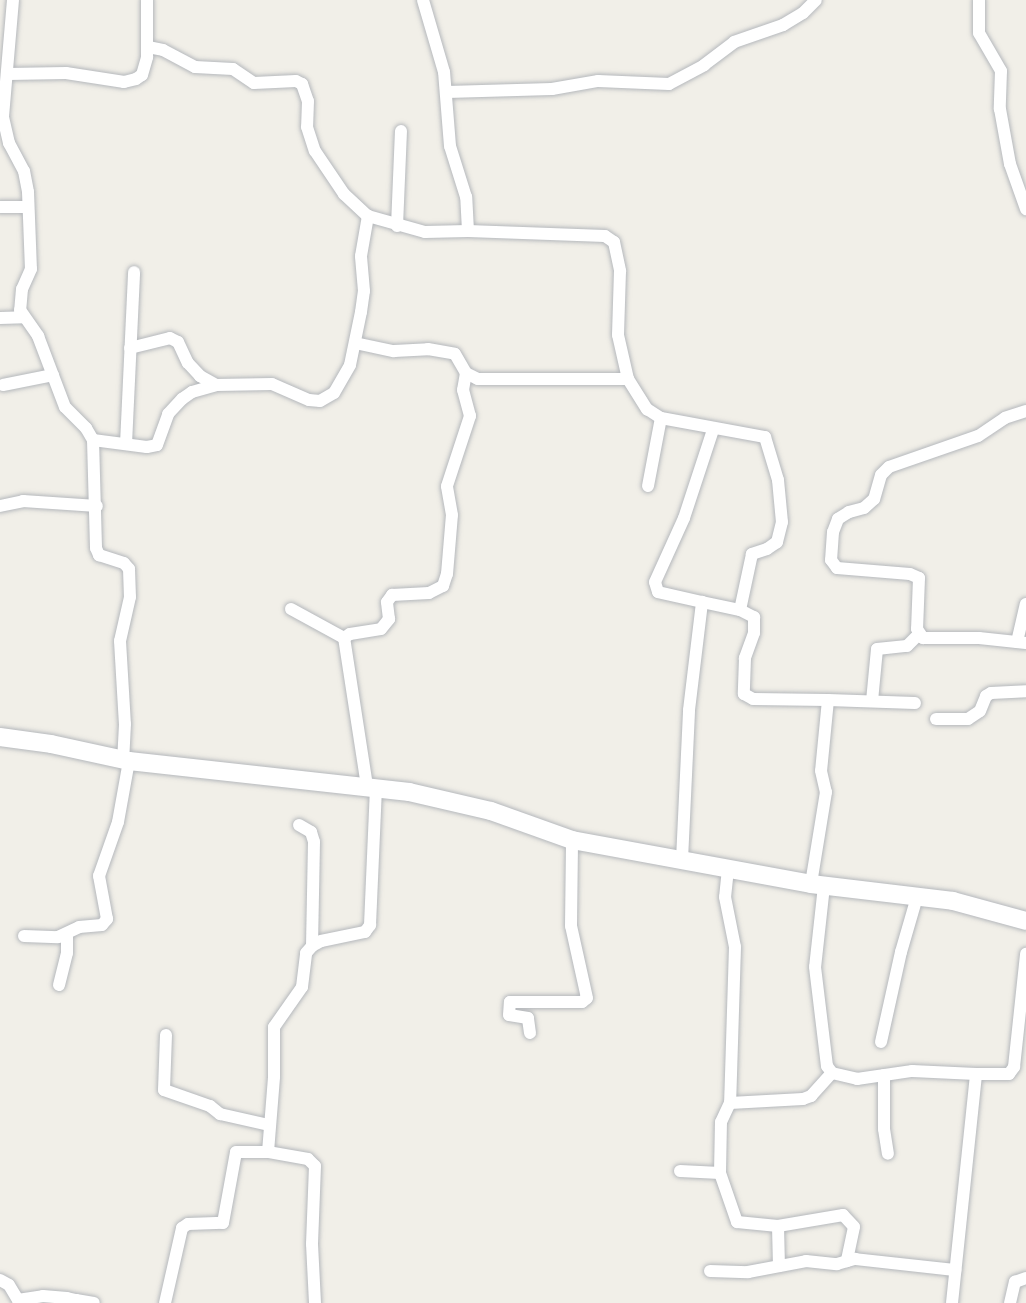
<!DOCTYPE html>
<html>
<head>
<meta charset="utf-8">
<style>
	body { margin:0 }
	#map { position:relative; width:1026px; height:1303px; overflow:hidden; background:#f1efe8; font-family:Mulish,sans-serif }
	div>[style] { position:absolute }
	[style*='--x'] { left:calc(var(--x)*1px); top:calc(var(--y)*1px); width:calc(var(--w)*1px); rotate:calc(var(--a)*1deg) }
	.roads { filter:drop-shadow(0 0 2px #b5b8bc) drop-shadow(0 0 2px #b5b8bc) }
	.street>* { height:12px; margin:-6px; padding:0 6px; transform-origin:6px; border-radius:6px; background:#fff }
	.secondary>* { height:18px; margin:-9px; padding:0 9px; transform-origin:9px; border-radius:9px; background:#fff }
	span { translate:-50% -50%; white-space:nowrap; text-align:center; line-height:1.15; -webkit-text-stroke:5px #fff; paint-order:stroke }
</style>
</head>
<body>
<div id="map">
	<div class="roads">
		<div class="street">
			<i style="--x:13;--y:0;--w:117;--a:94.9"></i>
			<i style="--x:3;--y:117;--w:27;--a:77"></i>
			<i style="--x:9;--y:143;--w:32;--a:62"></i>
			<i style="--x:24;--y:171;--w:21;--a:79"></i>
			<i style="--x:28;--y:192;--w:77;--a:87.8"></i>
			<i style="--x:31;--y:269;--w:22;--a:114"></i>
			<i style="--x:22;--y:289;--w:21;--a:95"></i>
			<i style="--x:20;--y:310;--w:32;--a:55"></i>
			<i style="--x:38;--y:336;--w:76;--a:69.2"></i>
			<i style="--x:65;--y:407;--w:30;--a:45"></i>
			<i style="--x:86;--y:428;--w:14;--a:60"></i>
			<i style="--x:93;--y:440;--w:108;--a:88.4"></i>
			<i style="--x:96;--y:548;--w:8;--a:67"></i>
			<i style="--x:99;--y:555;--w:26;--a:18"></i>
			<i style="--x:124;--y:563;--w:8;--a:50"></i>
			<i style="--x:129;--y:569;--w:28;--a:88"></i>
			<i style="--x:130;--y:597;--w:45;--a:102.8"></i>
			<i style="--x:120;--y:641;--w:83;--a:86.6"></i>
			<i style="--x:125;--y:724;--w:34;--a:93"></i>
			<i style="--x:979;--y:0;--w:33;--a:90"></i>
			<i style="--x:979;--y:33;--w:44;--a:59.9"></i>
			<i style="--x:1001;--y:71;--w:38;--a:92"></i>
			<i style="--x:1000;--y:109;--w:56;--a:79.7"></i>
			<i style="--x:1010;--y:164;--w:48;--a:70.4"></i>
			<i style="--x:148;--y:47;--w:15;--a:11"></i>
			<i style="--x:163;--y:50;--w:36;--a:28"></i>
			<i style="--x:195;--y:67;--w:38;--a:3"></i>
			<i style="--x:233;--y:69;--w:25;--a:34"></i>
			<i style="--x:254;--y:83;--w:42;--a:-2.7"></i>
			<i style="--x:296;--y:81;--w:7;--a:27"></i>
			<i style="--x:302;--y:84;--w:18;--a:71"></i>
			<i style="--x:308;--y:101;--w:26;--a:92"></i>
			<i style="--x:307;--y:127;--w:25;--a:72"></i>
			<i style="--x:315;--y:151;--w:52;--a:56"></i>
			<i style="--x:344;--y:194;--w:33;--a:43"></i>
			<i style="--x:368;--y:216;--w:59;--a:15.7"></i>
			<i style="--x:425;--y:232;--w:43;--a:-1.3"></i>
			<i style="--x:468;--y:231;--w:34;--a:-93"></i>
			<i style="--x:466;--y:197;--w:53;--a:-107.4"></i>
			<i style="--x:450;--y:146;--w:74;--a:-94.6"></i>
			<i style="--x:444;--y:72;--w:75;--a:-106.3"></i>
			<i style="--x:8;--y:74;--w:58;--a:-1"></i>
			<i style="--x:66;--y:73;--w:59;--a:8.8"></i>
			<i style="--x:124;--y:82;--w:12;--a:-14"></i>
			<i style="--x:136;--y:79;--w:7;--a:-34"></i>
			<i style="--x:142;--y:75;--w:19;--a:-74"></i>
			<i style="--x:147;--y:57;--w:57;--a:-90"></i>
			<i style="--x:447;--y:92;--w:105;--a:-1.6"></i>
			<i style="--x:552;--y:89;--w:47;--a:-9.9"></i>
			<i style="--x:598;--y:81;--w:71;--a:2.4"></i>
			<i style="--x:669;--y:84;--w:40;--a:-28"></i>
			<i style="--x:704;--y:65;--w:38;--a:-37"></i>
			<i style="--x:734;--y:42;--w:52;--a:-19.1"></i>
			<i style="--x:783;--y:25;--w:23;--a:-31"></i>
			<i style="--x:803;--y:13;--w:18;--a:-45"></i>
			<i style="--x:0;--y:207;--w:28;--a:0"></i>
			<i style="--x:397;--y:226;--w:95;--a:-87.6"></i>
			<i style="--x:468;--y:231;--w:137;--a:2.1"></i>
			<i style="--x:605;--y:236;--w:11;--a:34"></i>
			<i style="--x:614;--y:242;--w:30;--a:78"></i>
			<i style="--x:620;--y:271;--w:64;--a:91.8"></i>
			<i style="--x:618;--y:335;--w:45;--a:77.2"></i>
			<i style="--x:0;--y:318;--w:24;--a:-2"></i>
			<i style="--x:355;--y:343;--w:40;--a:12"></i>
			<i style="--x:394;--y:351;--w:34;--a:-3"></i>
			<i style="--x:428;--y:349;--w:27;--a:10"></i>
			<i style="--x:455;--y:354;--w:22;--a:60"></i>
			<i style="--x:466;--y:373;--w:13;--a:27"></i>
			<i style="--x:478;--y:379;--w:150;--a:0"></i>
			<i style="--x:628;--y:379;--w:36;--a:58"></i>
			<i style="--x:647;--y:409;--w:17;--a:33"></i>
			<i style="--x:661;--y:418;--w:106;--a:10.4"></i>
			<i style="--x:765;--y:437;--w:45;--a:73.2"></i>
			<i style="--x:778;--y:480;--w:42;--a:84.6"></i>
			<i style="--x:782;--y:522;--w:21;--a:104"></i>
			<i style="--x:777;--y:542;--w:12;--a:145"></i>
			<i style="--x:767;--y:549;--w:16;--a:162"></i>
			<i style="--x:752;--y:554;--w:57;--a:102.1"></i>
			<i style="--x:130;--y:348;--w:41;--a:-14"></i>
			<i style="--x:170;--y:338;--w:9;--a:27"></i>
			<i style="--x:178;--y:342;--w:23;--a:65"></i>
			<i style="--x:188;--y:363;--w:18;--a:47"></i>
			<i style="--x:200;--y:376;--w:18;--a:29"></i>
			<i style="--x:3;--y:385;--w:51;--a:-11.3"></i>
			<i style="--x:1026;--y:411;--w:22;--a:162"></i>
			<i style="--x:1005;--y:418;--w:32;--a:146"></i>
			<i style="--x:978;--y:436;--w:94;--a:160.8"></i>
			<i style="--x:889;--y:467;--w:11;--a:135"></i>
			<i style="--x:881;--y:475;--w:25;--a:106"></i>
			<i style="--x:874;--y:499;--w:13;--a:138"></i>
			<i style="--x:864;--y:508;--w:16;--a:165"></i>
			<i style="--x:849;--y:512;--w:13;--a:148"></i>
			<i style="--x:838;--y:519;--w:14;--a:111"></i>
			<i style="--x:833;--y:532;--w:28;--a:94"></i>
			<i style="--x:831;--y:560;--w:10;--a:53"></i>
			<i style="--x:837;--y:568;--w:73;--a:4.7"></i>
			<i style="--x:910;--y:574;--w:10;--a:24"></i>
			<i style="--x:919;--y:578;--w:51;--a:92.2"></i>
			<i style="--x:917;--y:629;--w:11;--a:56"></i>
			<i style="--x:923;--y:638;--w:56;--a:0"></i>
			<i style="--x:979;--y:638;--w:47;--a:6.1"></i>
			<i style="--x:93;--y:440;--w:54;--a:7.4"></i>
			<i style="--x:147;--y:447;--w:10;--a:-11"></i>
			<i style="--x:157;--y:445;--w:33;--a:-70"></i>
			<i style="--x:168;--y:414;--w:21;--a:-47"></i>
			<i style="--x:182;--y:399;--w:12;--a:-35"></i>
			<i style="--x:192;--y:392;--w:25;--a:-16"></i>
			<i style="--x:216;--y:385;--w:56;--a:-1"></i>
			<i style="--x:272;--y:384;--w:40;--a:23.4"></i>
			<i style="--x:309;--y:400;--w:11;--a:5"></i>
			<i style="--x:320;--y:401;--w:16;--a:-30"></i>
			<i style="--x:334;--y:393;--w:32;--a:-60"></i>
			<i style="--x:350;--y:365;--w:54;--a:-78.3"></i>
			<i style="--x:361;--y:312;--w:21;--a:-82"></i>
			<i style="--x:364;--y:291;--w:35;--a:-95"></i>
			<i style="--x:361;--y:256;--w:41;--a:-80.1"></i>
			<i style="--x:126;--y:444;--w:172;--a:-87.3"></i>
			<i style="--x:648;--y:486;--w:69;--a:-79.2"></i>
			<i style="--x:0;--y:506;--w:24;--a:-12"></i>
			<i style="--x:23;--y:501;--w:74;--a:3.9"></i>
			<i style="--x:702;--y:602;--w:39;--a:12"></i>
			<i style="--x:740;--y:610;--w:16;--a:27"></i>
			<i style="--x:754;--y:617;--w:16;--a:90"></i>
			<i style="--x:754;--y:633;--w:27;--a:110"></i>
			<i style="--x:745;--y:658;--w:36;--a:92"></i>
			<i style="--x:744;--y:694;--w:10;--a:29"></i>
			<i style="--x:753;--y:699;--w:75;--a:0.8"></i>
			<i style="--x:828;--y:700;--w:71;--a:95.6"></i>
			<i style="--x:821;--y:771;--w:22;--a:77"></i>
			<i style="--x:826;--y:792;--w:93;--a:99.3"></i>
			<i style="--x:291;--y:609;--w:60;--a:28.7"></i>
			<i style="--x:1017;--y:642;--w:39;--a:-77"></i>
			<i style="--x:828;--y:700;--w:87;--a:2"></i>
			<i style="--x:872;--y:701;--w:52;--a:-84.5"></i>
			<i style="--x:877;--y:649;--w:30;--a:-6"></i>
			<i style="--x:907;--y:646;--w:17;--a:-45"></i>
			<i style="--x:936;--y:719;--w:32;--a:0"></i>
			<i style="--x:968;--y:719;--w:14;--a:-34"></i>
			<i style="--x:980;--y:711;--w:16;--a:-68"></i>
			<i style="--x:986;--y:696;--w:6;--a:-31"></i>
			<i style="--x:991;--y:693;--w:35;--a:-3"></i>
			<i style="--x:367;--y:786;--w:150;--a:-98.8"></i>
			<i style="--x:344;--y:638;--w:7;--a:-34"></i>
			<i style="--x:350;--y:634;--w:31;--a:-9"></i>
			<i style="--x:381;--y:629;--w:13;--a:-51"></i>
			<i style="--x:389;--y:619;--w:17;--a:-97"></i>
			<i style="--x:387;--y:602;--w:9;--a:-54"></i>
			<i style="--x:392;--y:595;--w:37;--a:-3"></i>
			<i style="--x:429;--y:593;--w:16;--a:-27"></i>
			<i style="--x:443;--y:586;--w:13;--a:-72"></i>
			<i style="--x:447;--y:574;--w:59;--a:-85.2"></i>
			<i style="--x:452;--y:515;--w:29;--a:-100"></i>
			<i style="--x:447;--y:486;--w:74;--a:-71.8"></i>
			<i style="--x:470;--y:416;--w:27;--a:-105"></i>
			<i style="--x:463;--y:390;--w:17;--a:-80"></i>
			<i style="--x:299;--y:825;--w:14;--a:30"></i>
			<i style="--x:311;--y:832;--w:10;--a:73"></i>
			<i style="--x:314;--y:842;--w:104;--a:91.1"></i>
			<i style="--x:682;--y:860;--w:150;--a:-87.3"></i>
			<i style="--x:689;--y:710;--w:109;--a:-83.1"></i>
			<i style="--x:702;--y:602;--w:45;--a:-167.2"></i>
			<i style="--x:658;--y:592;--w:10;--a:-107"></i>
			<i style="--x:655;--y:582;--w:70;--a:-65.6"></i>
			<i style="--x:684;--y:518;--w:93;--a:-71.8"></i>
			<i style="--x:728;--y:869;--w:28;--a:96"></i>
			<i style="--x:725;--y:897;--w:51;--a:78.7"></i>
			<i style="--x:735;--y:947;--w:156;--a:91.8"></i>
			<i style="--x:730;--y:1103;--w:73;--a:-3.1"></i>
			<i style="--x:803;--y:1099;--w:9;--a:-21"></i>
			<i style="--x:811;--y:1096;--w:31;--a:-48"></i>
			<i style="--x:824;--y:886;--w:81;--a:96.3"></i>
			<i style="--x:815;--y:967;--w:100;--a:83.1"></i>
			<i style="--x:827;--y:1066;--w:9;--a:54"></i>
			<i style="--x:832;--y:1073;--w:26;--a:13"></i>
			<i style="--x:857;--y:1079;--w:56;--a:-8.3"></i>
			<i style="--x:912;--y:1071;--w:64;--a:2.7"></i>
			<i style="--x:24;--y:936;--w:34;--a:2"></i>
			<i style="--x:58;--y:937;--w:23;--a:-25"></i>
			<i style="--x:79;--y:927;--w:23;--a:-5"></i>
			<i style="--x:102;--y:925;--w:8;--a:-50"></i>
			<i style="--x:107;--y:919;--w:44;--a:-100.5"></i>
			<i style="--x:99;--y:876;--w:57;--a:-70.6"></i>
			<i style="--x:118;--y:822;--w:62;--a:-79.8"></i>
			<i style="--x:59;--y:985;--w:33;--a:-76"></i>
			<i style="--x:67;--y:953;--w:19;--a:-90"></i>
			<i style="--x:530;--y:1033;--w:15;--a:-98"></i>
			<i style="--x:528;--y:1018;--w:19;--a:-171"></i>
			<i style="--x:509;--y:1015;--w:13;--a:-86"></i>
			<i style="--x:510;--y:1002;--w:72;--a:0"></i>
			<i style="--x:582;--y:1002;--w:6;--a:-39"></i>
			<i style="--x:587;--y:998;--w:74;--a:-102.5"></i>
			<i style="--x:571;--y:926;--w:86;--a:-89.3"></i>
			<i style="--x:166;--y:1035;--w:55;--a:92.1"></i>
			<i style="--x:164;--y:1090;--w:49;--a:19.2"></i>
			<i style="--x:210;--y:1106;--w:13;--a:39"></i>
			<i style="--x:220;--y:1114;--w:50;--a:12.7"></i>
			<i style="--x:881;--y:1042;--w:92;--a:-77.5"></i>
			<i style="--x:901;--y:952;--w:57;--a:-73.8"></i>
			<i style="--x:884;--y:1075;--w:54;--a:90"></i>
			<i style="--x:884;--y:1129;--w:25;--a:81"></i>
			<i style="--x:680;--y:1171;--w:40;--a:2.9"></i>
			<i style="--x:720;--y:1173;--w:52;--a:70.9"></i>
			<i style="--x:737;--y:1222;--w:41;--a:5.6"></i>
			<i style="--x:778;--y:1226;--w:40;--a:88.6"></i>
			<i style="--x:720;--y:1173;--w:51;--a:-88.9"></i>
			<i style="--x:721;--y:1122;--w:21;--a:-65"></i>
			<i style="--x:778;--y:1226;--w:66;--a:-9.6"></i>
			<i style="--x:843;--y:1215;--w:16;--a:47"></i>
			<i style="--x:854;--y:1227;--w:35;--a:102"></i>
			<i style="--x:710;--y:1271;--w:38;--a:2"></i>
			<i style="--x:748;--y:1272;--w:59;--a:-10.7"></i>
			<i style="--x:806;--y:1261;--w:31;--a:6"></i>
			<i style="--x:837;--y:1264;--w:19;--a:-16"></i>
			<i style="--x:855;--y:1259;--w:101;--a:6.3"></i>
			<i style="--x:0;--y:1280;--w:10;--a:29"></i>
			<i style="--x:9;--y:1285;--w:17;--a:59"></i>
			<i style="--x:18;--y:1300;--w:25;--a:-9"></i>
			<i style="--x:43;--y:1296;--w:24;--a:5"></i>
			<i style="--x:67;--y:1298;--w:9;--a:13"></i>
			<i style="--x:76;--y:1300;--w:3;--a:108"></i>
			<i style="--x:76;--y:1300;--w:18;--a:9"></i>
			<i style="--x:165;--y:1303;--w:77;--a:-77.2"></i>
			<i style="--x:182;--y:1228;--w:7;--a:-34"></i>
			<i style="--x:188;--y:1224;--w:35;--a:-2"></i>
			<i style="--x:223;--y:1223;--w:72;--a:-79.6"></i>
			<i style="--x:236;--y:1152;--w:32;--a:0"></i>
			<i style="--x:315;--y:1303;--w:59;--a:-92.9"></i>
			<i style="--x:312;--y:1244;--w:78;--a:-87.8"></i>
			<i style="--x:315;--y:1166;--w:10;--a:-135"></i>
			<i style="--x:308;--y:1159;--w:41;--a:-170.1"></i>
			<i style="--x:268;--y:1152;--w:75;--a:-85.4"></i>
			<i style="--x:274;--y:1077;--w:50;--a:-90"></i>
			<i style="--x:274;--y:1027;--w:49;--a:-55"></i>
			<i style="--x:302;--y:987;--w:34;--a:-83"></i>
			<i style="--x:306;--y:953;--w:9;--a:-49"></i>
			<i style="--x:312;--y:946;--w:10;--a:-29"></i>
			<i style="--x:321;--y:941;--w:45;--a:-11.6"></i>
			<i style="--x:365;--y:932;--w:9;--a:-54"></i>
			<i style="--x:370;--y:925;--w:138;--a:-87.5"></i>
			<i style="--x:952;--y:1303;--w:230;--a:-84"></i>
			<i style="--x:976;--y:1074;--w:33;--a:0"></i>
			<i style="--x:1009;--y:1074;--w:9;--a:-54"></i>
			<i style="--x:1014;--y:1067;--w:114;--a:-83.9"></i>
			<i style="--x:1010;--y:1303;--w:22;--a:-77"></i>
			<i style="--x:1015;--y:1282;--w:12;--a:-20"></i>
		</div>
		<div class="secondary">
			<i style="--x:0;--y:737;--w:51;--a:7.8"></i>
			<i style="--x:51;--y:744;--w:80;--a:12.3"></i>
			<i style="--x:129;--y:761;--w:282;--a:6.3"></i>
			<i style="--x:409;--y:792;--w:84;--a:13"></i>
			<i style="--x:491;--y:811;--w:86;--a:19.7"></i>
			<i style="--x:572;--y:840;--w:243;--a:10.4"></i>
			<i style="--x:811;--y:884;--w:143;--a:6.8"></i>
			<i style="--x:953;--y:901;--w:76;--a:15.3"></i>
		</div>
	</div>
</div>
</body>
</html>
